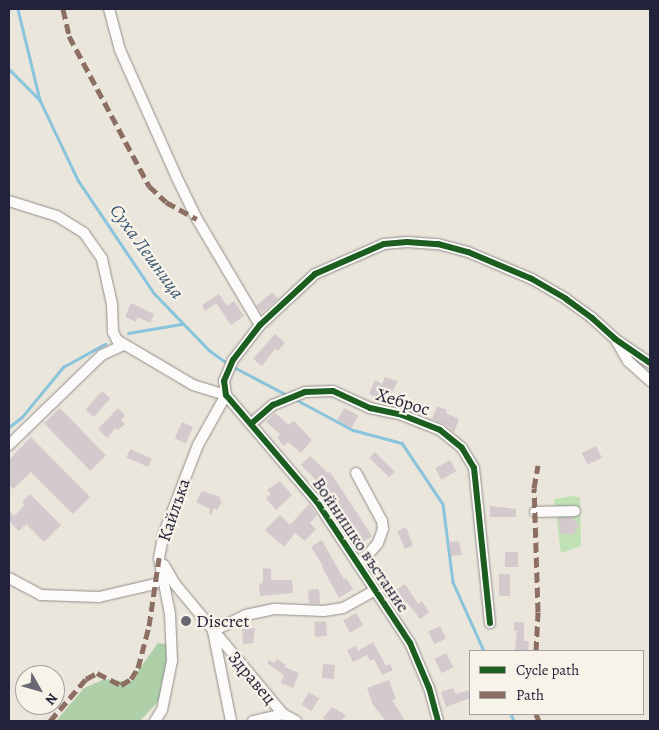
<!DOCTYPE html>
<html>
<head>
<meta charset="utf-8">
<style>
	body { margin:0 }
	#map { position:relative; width:659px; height:730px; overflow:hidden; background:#ebe6db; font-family:Alegreya,serif }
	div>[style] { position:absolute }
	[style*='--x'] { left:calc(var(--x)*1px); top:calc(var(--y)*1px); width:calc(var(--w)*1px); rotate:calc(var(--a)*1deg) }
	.green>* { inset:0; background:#bfe1b4 }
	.forest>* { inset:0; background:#aecfa8 }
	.stream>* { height:2.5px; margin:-1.25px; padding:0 1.25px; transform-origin:1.25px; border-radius:1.25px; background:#8ac4dc }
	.building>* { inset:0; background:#d4c9cd; transform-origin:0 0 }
	.roads { filter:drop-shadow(0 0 1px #908e8c) drop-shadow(0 0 1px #908e8c) }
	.minor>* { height:10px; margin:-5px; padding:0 5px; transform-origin:5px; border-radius:5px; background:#fcfbfa }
	.quiet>* { height:5px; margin-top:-2.5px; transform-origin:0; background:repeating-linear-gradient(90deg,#8d6e63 0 10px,transparent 0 15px) }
	.cycleway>* { height:6px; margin:-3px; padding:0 3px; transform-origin:3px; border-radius:3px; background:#1b5e20 }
	.dots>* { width:14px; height:14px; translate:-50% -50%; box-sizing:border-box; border:2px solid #f7f3e8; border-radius:50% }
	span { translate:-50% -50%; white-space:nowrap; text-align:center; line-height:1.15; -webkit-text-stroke:4.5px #f7f3e8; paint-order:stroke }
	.street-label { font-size:18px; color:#22223b }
	.poi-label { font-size:18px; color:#22223b }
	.left { translate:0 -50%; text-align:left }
	.water-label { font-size:19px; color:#385674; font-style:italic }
	.frame { position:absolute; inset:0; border:10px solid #22223b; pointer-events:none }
	.legend { position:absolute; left:469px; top:650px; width:175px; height:65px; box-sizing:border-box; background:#f7f3e8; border:1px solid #a29fa3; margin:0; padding:6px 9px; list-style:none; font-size:15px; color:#22223b }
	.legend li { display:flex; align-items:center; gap:10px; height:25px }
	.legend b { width:25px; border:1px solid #a29fa3 }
	.north { position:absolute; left:15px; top:665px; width:50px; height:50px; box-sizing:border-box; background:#f7f3e8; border:1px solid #a29fa3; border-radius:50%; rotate:128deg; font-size:14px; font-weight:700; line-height:20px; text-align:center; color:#22223b }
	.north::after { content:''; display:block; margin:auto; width:18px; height:22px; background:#686773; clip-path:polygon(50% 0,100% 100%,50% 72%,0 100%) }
</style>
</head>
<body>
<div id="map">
	<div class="green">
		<i style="clip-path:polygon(574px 496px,580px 498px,581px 546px,561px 553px,554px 499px)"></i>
	</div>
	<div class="forest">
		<i style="clip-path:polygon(158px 643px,171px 645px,166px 693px,140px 721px,56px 721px,84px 688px,105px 679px,130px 682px)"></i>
	</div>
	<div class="stream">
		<i style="--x:18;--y:9;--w:94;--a:76.4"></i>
		<i style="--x:9;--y:69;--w:44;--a:45"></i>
		<i style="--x:40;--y:100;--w:89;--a:64.6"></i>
		<i style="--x:78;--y:180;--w:136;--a:56.1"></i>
		<i style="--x:154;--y:293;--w:79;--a:46"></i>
		<i style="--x:209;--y:350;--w:24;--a:36"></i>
		<i style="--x:128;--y:333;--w:55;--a:-9.5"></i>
		<i style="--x:232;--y:366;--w:62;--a:27.8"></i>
		<i style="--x:297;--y:400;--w:64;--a:28.2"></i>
		<i style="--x:353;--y:430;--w:51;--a:14.9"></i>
		<i style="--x:402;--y:443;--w:73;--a:56.1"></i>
		<i style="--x:443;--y:504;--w:79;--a:82.7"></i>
		<i style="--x:453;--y:582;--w:76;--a:65.8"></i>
		<i style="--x:9;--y:427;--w:16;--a:-38"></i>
		<i style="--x:22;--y:417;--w:65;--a:-50.6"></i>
		<i style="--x:63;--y:367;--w:48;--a:-28.7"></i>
		<i style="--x:511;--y:714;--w:8;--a:67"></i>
	</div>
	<div class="building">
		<i style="left:272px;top:292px;width:9px;height:21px;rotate:49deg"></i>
		<i style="clip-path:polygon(219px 294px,227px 306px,234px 301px,244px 316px,231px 325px,216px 303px,205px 311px,202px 305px)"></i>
		<i style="clip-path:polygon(131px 303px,154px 314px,150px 323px,138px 317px,136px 322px,125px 317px)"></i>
		<i style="clip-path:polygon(275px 334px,285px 343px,278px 351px,275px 349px,262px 366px,253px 359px)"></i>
		<i style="clip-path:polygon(385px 377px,398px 381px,390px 396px,386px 394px,383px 401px,369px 394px,375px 380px,382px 384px)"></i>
		<i style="left:102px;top:391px;width:11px;height:25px;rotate:41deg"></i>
		<i style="clip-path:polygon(437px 406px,447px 410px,446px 413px,459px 419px,454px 432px,446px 425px,432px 419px)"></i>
		<i style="left:60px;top:408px;width:66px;height:22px;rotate:46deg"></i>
		<i style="clip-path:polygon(118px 408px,125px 415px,121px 420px,125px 424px,118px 430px,116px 428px,107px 438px,98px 429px)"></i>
		<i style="left:344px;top:408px;width:16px;height:14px;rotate:27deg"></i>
		<i style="clip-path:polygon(275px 413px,289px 425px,294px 421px,312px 440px,301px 453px,288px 442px,284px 446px,277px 438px,280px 434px,266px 422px)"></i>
		<i style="left:182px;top:422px;width:12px;height:18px;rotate:24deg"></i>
		<i style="clip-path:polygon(31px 437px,90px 497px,73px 514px,31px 472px,13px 489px,9px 485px,9px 460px)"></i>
		<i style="left:596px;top:446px;width:13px;height:16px;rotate:63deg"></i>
		<i style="left:130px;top:449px;width:24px;height:9px;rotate:24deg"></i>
		<i style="left:375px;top:452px;width:28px;height:8px;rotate:45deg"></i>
		<i style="clip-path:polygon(310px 456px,328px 473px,330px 472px,372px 536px,358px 545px,317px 481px,301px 465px)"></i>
		<i style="left:450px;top:460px;width:13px;height:17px;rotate:61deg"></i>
		<i style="clip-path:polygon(280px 481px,292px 495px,276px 510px,266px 498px,271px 494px,267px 490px)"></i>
		<i style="clip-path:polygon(202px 491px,220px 497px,219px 499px,222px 501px,217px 510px,214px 508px,211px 515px,209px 514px,210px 509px,196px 502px)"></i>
		<i style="clip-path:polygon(30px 494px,61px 525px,44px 542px,26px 524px,19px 531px,9px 521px,9px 511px,14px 516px,25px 505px,22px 502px)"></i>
		<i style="clip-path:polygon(309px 504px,317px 515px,310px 523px,316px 529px,305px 541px,295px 533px,284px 547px,265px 530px,280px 515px,290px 525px)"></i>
		<i style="clip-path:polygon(490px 506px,516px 509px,516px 517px,490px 517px)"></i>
		<i style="clip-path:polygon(558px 518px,574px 518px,575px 522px,578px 522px,578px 529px,575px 529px,575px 534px,561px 534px)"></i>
		<i style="clip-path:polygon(406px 527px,413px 546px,405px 549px,397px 531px)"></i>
		<i style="clip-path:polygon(322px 540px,344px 580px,346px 578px,353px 589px,339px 598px,322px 567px,323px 566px,311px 547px)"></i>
		<i style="clip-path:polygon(459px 541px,462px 555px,451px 556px,449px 542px)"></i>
		<i style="left:505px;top:552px;width:13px;height:15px"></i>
		<i style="clip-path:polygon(263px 568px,271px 569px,271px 580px,292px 580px,293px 593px,260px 596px,259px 584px,263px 583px)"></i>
		<i style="left:499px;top:574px;width:11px;height:22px"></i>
		<i style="clip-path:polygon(405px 584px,418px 604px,422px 601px,429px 612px,420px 619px,407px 602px,402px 606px,393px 592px)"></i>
		<i style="clip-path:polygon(319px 589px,320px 604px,309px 603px,308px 590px)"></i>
		<i style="left:356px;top:613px;width:14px;height:15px;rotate:60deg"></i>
		<i style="left:326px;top:621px;width:15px;height:12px;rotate:86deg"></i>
		<i style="clip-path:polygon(514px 622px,524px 622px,524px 641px,529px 641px,528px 651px,515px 651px,517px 631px,514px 631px)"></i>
		<i style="left:440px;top:626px;width:14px;height:13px;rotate:65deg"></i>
		<i style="clip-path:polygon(255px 628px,253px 643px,243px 644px,242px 629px)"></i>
		<i style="clip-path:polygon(373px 642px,386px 666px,390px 664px,393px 670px,382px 675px,374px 659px,370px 661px,367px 655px,353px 662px,347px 650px,356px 646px,358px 651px)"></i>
		<i style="left:446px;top:653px;width:16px;height:13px;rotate:63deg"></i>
		<i style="clip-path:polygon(277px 659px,286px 665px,284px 667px,299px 673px,293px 688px,281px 683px,284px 675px,267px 663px,269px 660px,274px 663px)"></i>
		<i style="left:323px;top:664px;width:12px;height:14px;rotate:5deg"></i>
		<i style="clip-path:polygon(389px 680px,396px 699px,392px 700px,405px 721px,386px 721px,373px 705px,367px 688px)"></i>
		<i style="clip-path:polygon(453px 688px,456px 694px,470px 690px,470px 698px,446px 707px,441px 692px)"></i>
		<i style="left:309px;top:692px;width:12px;height:15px;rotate:31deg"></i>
		<i style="clip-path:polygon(332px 707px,346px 715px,341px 721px,327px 721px,323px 718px)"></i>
	</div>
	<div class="roads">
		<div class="minor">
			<i style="--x:109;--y:9;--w:42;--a:75"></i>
			<i style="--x:120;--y:50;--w:138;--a:66"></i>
			<i style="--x:176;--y:176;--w:48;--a:64"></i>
			<i style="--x:197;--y:219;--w:123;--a:59.3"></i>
			<i style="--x:9;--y:201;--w:50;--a:17.4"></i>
			<i style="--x:57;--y:216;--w:32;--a:32"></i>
			<i style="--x:84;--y:233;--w:32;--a:55"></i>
			<i style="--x:102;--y:259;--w:46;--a:77.5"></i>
			<i style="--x:112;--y:304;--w:28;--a:88"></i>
			<i style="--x:113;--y:332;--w:9;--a:63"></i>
			<i style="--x:117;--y:340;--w:88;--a:30.6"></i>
			<i style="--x:193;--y:385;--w:34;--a:17"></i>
			<i style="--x:617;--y:342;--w:22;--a:60"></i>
			<i style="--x:628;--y:361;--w:30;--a:42"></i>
			<i style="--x:252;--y:423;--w:28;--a:-41"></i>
			<i style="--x:273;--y:405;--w:35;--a:-22"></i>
			<i style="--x:305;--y:392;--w:28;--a:-2"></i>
			<i style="--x:333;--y:391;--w:41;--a:24.7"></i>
			<i style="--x:370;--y:408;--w:33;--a:12"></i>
			<i style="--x:402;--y:415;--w:41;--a:21.5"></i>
			<i style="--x:440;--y:430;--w:28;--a:39"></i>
			<i style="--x:462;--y:448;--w:23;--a:59"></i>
			<i style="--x:474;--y:468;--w:156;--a:84.1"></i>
			<i style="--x:9;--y:445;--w:129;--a:-44.1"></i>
			<i style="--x:102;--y:355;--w:23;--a:-25"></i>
			<i style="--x:356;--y:473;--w:55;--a:61.6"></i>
			<i style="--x:382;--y:521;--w:8;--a:83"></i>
			<i style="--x:383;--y:529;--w:15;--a:110"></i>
			<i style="--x:378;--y:543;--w:29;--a:131"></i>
			<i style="--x:535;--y:512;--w:40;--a:-1.4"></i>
			<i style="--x:164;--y:565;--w:22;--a:60"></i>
			<i style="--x:175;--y:584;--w:169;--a:50.3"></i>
			<i style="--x:283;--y:714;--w:15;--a:28"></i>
			<i style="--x:9;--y:578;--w:36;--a:28"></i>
			<i style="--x:41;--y:595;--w:58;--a:2"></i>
			<i style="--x:99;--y:597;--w:57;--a:-13.1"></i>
			<i style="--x:155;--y:721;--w:13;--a:-58"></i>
			<i style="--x:162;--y:710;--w:50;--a:-78.5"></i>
			<i style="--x:172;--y:661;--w:47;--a:-92.4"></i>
			<i style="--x:170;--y:614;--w:57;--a:-101.1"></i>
			<i style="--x:159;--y:558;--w:25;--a:-79"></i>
			<i style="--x:164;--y:533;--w:94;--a:-68.9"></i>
			<i style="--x:198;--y:445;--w:57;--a:-60.8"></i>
			<i style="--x:231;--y:721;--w:92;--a:-101.3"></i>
			<i style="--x:213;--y:631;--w:37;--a:-26"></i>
			<i style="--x:246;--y:615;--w:30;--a:-12"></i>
			<i style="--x:275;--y:609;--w:49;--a:2.3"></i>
			<i style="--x:324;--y:611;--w:19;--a:-9"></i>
			<i style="--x:343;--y:608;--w:37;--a:-29"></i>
			<i style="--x:253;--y:721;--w:31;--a:-13"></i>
			<i style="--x:438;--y:721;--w:34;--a:-105"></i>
			<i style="--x:429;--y:688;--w:49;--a:-112.9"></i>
			<i style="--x:410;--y:643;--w:169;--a:-123.4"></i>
			<i style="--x:317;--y:502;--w:140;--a:-130.4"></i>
			<i style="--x:226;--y:395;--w:14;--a:-98"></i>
			<i style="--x:224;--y:381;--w:23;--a:-67"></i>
			<i style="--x:233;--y:360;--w:44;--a:-52.4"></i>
			<i style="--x:260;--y:325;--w:75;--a:-42.8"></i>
			<i style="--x:315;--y:274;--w:75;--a:-23.5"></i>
			<i style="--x:384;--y:244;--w:23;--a:-5"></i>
			<i style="--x:407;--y:242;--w:31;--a:4"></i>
			<i style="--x:438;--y:244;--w:31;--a:15"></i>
			<i style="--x:468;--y:252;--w:69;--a:22.9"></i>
			<i style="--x:532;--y:279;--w:39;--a:30"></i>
			<i style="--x:566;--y:299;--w:32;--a:36"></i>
			<i style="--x:592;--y:318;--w:31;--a:42"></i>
			<i style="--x:615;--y:339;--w:42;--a:34.4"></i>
		</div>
	</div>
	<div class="quiet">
		<i style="--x:63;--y:9;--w:28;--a:77"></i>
		<i style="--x:69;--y:36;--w:170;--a:61.9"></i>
		<i style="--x:149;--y:186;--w:23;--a:43"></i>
		<i style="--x:166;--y:202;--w:35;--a:29"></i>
		<i style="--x:536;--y:651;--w:39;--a:-87"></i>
		<i style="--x:538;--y:612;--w:124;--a:-91.8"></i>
		<i style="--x:534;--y:488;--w:23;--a:-80"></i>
		<i style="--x:536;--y:714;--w:8;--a:67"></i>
		<i style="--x:50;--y:721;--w:55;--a:-49.4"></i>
		<i style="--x:86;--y:679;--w:13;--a:-29"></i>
		<i style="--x:97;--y:673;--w:27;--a:27"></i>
		<i style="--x:121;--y:685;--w:12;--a:-31"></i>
		<i style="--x:131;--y:679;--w:13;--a:-58"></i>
		<i style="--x:138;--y:668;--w:43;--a:-75.3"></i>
		<i style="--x:149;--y:626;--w:69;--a:-81.6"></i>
	</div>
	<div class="cycleway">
		<i style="--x:252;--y:423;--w:28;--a:-41"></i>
		<i style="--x:273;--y:405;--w:35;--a:-22"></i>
		<i style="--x:305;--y:392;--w:28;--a:-2"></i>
		<i style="--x:333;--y:391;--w:41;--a:24.7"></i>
		<i style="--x:370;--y:408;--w:33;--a:12"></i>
		<i style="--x:402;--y:415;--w:41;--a:21.5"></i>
		<i style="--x:440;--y:430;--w:28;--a:39"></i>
		<i style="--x:462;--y:448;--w:23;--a:59"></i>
		<i style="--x:474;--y:468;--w:156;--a:84.1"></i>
		<i style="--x:438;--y:721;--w:34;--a:-105"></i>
		<i style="--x:429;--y:688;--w:49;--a:-112.9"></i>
		<i style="--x:410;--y:643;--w:169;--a:-123.4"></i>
		<i style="--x:317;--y:502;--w:140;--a:-130.4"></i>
		<i style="--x:226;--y:395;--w:14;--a:-98"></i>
		<i style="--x:224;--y:381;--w:23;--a:-67"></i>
		<i style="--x:233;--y:360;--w:44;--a:-52.4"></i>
		<i style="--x:260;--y:325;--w:75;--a:-42.8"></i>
		<i style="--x:315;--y:274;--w:75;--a:-23.5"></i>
		<i style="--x:384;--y:244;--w:23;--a:-5"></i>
		<i style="--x:407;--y:242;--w:31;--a:4"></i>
		<i style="--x:438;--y:244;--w:31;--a:15"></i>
		<i style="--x:468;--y:252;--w:69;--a:22.9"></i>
		<i style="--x:532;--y:279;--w:39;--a:30"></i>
		<i style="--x:566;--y:299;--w:32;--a:36"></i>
		<i style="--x:592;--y:318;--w:31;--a:42"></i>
		<i style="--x:615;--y:339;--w:42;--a:34.4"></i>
	</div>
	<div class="dots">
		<i style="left:186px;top:621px;background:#686773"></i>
	</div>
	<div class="street-label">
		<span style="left:403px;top:402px;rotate:17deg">Хеброс</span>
		<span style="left:174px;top:510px;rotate:-71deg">Кайлъка</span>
		<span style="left:361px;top:545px;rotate:56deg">Войнишко въстание</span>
		<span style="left:252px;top:678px;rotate:50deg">Здравец</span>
	</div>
	<div class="poi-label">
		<span class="left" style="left:196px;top:621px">Discret</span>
	</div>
	<div class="water-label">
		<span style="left:146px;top:252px;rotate:54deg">Суха Лешница</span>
	</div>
	<div class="frame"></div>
	<ul class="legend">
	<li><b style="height:6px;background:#1b5e20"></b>Cycle path</li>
	<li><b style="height:6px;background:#8d6e63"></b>Path</li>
	</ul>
	<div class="north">N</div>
</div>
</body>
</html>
